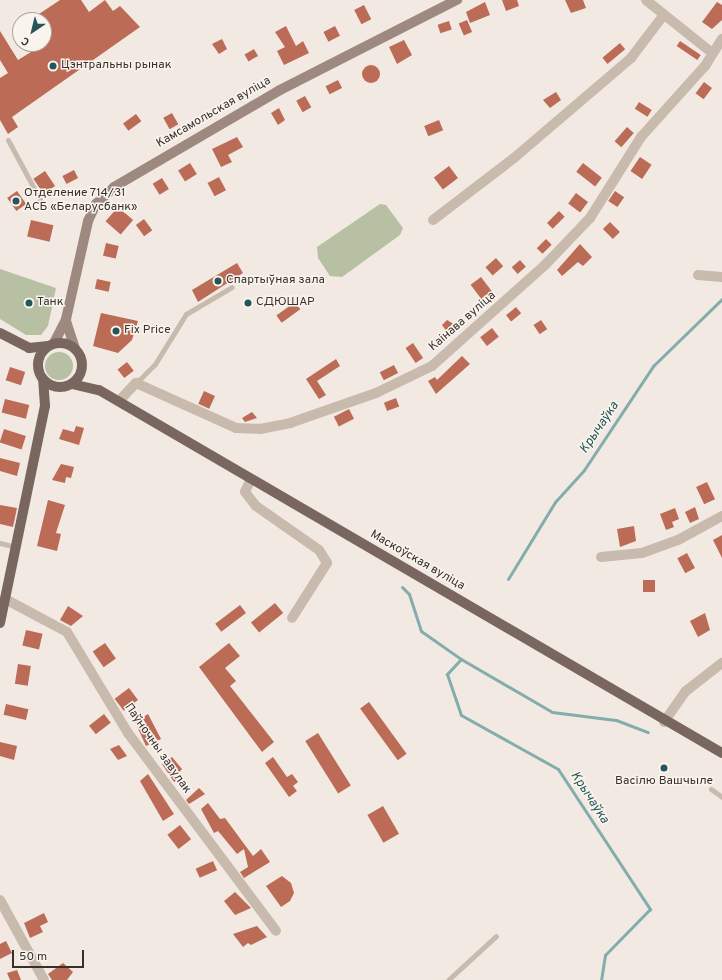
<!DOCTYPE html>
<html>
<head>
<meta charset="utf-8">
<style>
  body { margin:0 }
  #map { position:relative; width:722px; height:980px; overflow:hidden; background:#f2eae2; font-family:Overpass,sans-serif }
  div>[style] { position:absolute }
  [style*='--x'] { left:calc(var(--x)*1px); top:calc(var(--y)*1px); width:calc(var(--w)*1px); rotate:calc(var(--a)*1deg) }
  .green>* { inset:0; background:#b7c0a3 }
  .round { border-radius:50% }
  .stream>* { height:3px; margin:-1.5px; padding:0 1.5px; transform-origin:1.5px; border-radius:1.5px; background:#83acad }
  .building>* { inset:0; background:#bb6b56; transform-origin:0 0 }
  .service>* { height:5px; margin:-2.5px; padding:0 2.5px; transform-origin:2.5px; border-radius:2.5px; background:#c9baae }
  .minor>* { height:10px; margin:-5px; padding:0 5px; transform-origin:5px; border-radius:5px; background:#c9baae }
  .secondary>* { height:10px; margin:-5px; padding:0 5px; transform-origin:5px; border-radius:5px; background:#9d8980 }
  .primary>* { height:10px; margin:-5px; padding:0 5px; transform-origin:5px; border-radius:5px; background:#79675f }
  .primary>.ring { margin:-5px; padding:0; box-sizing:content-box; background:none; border:10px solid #79675f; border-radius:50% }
  .dots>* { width:11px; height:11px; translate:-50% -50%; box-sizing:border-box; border:2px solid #f9f4ee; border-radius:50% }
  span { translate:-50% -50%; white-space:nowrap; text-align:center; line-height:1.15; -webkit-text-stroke:3px #f9f4ee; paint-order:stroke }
  .poi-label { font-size:12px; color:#39302c }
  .left { translate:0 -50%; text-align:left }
  .street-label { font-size:12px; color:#39302c }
  .water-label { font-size:13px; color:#255657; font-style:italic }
  .north { position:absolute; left:12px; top:12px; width:40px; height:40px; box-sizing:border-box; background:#f9f4ee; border:1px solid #aca6a0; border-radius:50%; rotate:215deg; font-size:11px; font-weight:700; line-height:16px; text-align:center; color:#39302c }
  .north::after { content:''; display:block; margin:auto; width:14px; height:18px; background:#255657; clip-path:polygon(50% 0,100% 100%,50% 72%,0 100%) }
  .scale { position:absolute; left:12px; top:950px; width:72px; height:18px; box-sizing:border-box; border:2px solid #39302c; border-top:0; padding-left:5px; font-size:12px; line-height:14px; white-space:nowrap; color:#39302c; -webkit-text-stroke:3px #f9f4ee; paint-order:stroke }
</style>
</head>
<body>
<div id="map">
  <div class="green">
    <i style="clip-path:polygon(380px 204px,386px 205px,403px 228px,400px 235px,342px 277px,330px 276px,318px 258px,317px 247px)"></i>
    <i style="clip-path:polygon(0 269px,56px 288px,48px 326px,41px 335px,26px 335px,0 319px)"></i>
    <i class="round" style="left:45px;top:352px;width:28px;height:28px"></i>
  </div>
  <div class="stream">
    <i style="--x:508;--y:579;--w:90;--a:-58.6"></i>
    <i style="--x:555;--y:502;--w:43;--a:-47.8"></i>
    <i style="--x:584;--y:470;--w:125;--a:-56.4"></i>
    <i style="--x:653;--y:366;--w:96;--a:-44.2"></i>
    <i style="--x:402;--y:587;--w:10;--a:45"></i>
    <i style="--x:409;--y:594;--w:39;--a:72"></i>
    <i style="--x:421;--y:631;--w:49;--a:35"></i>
    <i style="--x:461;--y:659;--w:105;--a:30.2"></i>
    <i style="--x:552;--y:712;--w:64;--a:7.1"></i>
    <i style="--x:616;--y:720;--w:34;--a:21"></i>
    <i style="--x:461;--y:659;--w:21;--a:133"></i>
    <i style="--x:447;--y:674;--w:43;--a:71.1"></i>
    <i style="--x:461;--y:715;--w:111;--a:29.1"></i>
    <i style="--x:558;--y:769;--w:168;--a:56.7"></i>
    <i style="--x:650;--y:909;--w:64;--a:134.4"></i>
    <i style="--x:605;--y:955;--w:25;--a:99"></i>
  </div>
  <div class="building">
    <i style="clip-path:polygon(60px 0,81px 0,89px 12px,105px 0,113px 11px,120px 6px,140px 27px,12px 117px,18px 127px,8px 134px,0 120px,0 78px,8px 73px,0 60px,0 31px,18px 60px,44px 44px,44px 20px,30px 20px)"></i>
    <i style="clip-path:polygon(502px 0,517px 0,519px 6px,506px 11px)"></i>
    <i style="clip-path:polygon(565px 0,583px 0,586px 8px,571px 13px)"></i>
    <i style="clip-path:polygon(485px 2px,490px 15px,470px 23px,466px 12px)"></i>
    <i style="clip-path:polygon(717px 2px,722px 5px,722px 20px,712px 29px,702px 22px)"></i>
    <i style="left:364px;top:5px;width:16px;height:11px;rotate:63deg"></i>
    <i style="left:467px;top:20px;width:13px;height:9px;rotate:67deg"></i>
    <i style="left:449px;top:21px;width:9px;height:12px;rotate:72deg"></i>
    <i style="clip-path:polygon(286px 26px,296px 46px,303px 41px,309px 53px,284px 65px,277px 51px,285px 47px,275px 32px)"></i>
    <i style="left:335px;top:26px;width:11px;height:13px;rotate:63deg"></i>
    <i style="clip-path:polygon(222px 39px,227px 49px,219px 54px,212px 44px)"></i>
    <i style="clip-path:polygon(404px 40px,412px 55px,397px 64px,389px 47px)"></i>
    <i style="left:680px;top:41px;width:25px;height:6px;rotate:34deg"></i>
    <i style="left:620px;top:43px;width:8px;height:23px;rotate:50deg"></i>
    <i style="left:254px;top:49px;width:8px;height:11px;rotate:60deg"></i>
    <i class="round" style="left:362px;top:65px;width:18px;height:18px"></i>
    <i style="left:338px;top:80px;width:9px;height:14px;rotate:63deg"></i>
    <i style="left:704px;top:82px;width:10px;height:14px;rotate:37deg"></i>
    <i style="clip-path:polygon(556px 92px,561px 100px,550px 108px,543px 100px)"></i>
    <i style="left:305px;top:96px;width:13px;height:10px;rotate:61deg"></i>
    <i style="left:639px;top:102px;width:15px;height:8px;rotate:32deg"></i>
    <i style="clip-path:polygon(279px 108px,285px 120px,278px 125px,271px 113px)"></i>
    <i style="left:172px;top:113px;width:13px;height:10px;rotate:61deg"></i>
    <i style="left:136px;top:114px;width:9px;height:16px;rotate:54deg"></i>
    <i style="left:439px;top:120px;width:11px;height:16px;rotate:68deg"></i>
    <i style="left:627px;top:127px;width:9px;height:19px;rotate:41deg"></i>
    <i style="clip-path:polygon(237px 137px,243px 147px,228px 155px,232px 162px,221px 167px,212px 149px)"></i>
    <i style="left:640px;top:157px;width:14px;height:17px;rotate:34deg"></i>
    <i style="left:190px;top:163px;width:13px;height:14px;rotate:58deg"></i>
    <i style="left:583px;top:163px;width:24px;height:11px;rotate:38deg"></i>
    <i style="left:449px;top:166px;width:15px;height:19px;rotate:53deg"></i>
    <i style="left:74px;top:170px;width:9px;height:13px;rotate:63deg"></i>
    <i style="left:45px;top:171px;width:18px;height:14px;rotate:56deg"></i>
    <i style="left:219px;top:177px;width:15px;height:13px;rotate:62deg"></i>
    <i style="left:162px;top:178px;width:13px;height:11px;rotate:58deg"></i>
    <i style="left:17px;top:191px;width:16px;height:12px;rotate:55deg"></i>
    <i style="left:615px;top:191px;width:11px;height:12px;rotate:34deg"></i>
    <i style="left:576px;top:193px;width:15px;height:13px;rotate:37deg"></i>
    <i style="left:118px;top:207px;width:20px;height:19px;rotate:41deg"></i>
    <i style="left:559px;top:211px;width:8px;height:17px;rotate:45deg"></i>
    <i style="left:144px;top:219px;width:14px;height:10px;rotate:54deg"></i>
    <i style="left:31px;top:220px;width:23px;height:17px;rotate:13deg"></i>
    <i style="left:610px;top:222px;width:14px;height:10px;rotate:45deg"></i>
    <i style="left:546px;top:239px;width:8px;height:13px;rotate:45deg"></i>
    <i style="left:106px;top:243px;width:13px;height:13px;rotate:13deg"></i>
    <i style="clip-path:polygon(580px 244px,592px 257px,583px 266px,578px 262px,562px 276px,557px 270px)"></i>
    <i style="left:496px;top:258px;width:11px;height:14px;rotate:49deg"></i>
    <i style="left:520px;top:260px;width:9px;height:11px;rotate:49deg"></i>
    <i style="clip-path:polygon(237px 263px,243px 273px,198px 302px,192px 290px)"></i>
    <i style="left:481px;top:277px;width:21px;height:13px;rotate:53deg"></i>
    <i style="left:97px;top:279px;width:14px;height:10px;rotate:12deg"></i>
    <i style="left:295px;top:302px;width:9px;height:23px;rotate:54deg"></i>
    <i style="left:516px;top:307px;width:8px;height:13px;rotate:50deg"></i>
    <i style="clip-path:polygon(101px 313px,138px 321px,132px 340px,118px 353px,93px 346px)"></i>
    <i style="clip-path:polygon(447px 320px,457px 326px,448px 333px,442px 325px)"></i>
    <i style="left:541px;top:320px;width:11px;height:9px;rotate:56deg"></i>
    <i style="left:492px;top:328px;width:11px;height:15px;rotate:52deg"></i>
    <i style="left:413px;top:343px;width:18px;height:9px;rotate:56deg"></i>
    <i style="clip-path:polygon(462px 356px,470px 364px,436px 394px,428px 381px,435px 377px,437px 380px)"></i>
    <i style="clip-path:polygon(336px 359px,340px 366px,317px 381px,326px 395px,319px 399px,306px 379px)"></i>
    <i style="left:127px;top:362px;width:11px;height:12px;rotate:52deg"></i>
    <i style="left:394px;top:365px;width:9px;height:16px;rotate:63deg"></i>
    <i style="left:10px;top:367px;width:16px;height:14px;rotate:18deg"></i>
    <i style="left:204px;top:391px;width:12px;height:14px;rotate:24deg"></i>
    <i style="left:396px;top:398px;width:9px;height:13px;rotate:69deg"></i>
    <i style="left:5px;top:399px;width:25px;height:14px;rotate:14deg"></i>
    <i style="left:349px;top:409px;width:11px;height:17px;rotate:63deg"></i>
    <i style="clip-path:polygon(252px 412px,257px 418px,245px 422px,242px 418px)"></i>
    <i style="clip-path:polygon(76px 426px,84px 428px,79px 445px,59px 439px,63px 429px,74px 432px)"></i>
    <i style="left:4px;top:429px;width:23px;height:14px;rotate:18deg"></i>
    <i style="clip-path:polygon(0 458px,20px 463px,17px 476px,0 471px)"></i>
    <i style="clip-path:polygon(61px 464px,74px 467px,71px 478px,66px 477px,65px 483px,52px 480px)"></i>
    <i style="left:707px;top:482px;width:19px;height:12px;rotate:65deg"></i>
    <i style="clip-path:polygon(48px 500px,65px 505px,56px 533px,61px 534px,57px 551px,37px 546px)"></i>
    <i style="clip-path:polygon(0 505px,17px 508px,13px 527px,0 524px)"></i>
    <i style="clip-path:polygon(695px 507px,699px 519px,690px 523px,685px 512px)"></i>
    <i style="clip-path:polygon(675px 508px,679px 519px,672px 522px,674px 527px,666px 530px,660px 514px)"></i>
    <i style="clip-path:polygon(634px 526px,636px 541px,620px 547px,617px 529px)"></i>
    <i style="clip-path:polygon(722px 535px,722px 558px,713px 540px)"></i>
    <i style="left:687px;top:553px;width:17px;height:11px;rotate:62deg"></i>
    <i style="left:643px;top:580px;width:12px;height:12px"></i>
    <i style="left:275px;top:603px;width:13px;height:31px;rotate:51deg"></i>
    <i style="left:240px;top:605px;width:10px;height:31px;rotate:53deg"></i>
    <i style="clip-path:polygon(68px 606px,83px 616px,71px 626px,60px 620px)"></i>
    <i style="clip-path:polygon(705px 613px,710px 630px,698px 637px,690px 621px)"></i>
    <i style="left:26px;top:630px;width:17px;height:16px;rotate:13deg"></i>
    <i style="left:105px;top:643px;width:19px;height:15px;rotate:55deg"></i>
    <i style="clip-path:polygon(229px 643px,240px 656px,225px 668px,236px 681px,230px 686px,274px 742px,262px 752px,199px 667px)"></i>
    <i style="left:18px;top:664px;width:13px;height:20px;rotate:9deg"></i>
    <i style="left:129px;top:688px;width:15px;height:18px;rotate:53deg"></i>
    <i style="left:369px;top:702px;width:64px;height:11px;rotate:54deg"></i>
    <i style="left:6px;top:704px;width:23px;height:11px;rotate:13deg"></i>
    <i style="left:104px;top:714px;width:11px;height:19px;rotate:52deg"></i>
    <i style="clip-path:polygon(148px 714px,161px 739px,146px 746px,135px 722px)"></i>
    <i style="left:318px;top:733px;width:62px;height:15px;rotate:58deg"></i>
    <i style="clip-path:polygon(0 742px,17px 746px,14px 760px,0 756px)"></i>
    <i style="clip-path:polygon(119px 745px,127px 756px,118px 760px,110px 749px)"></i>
    <i style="clip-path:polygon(172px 757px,182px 769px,178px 774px,181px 779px,174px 782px,162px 764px)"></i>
    <i style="clip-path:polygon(273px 757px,287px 777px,292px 774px,298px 782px,293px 786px,297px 791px,289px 797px,265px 763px)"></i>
    <i style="clip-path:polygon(148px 774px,174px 814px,163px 821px,140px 781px)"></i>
    <i style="clip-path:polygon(199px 788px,205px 794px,189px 804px,186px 800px)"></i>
    <i style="clip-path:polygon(208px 803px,220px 819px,225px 818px,253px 856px,261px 849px,270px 862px,244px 878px,240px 872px,248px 867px,244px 849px,237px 854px,218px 831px,214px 833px,201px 809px)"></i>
    <i style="left:383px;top:806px;width:32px;height:18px;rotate:60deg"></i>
    <i style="left:180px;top:825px;width:18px;height:16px;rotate:52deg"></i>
    <i style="left:213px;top:861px;width:10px;height:19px;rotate:66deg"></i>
    <i style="clip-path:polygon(282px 876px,291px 883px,294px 893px,290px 901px,281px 907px,266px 886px)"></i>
    <i style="clip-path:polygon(235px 892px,251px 908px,235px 915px,224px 901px)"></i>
    <i style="clip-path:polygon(44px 913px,48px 922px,40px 926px,43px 932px,30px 938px,24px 923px)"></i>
    <i style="clip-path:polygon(257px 926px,267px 937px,251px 945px,248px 943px,243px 947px,233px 934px)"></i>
    <i style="clip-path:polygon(6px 941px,12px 953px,0 959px,0 944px)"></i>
    <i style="clip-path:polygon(63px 963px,73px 972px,67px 980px,52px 980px,48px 974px)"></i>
    <i style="clip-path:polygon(17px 970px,21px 980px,10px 980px,7px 973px)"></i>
  </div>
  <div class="service">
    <i style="--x:8;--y:140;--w:74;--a:61.7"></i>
    <i style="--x:136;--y:383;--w:27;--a:-45"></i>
    <i style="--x:155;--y:364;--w:59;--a:-58.2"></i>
    <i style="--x:186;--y:314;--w:53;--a:-30.4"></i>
    <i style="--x:0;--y:543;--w:16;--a:14"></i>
    <i style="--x:711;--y:789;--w:14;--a:36"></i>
    <i style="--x:448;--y:980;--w:65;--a:-42.5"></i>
  </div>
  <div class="minor">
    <i style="--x:646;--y:0;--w:83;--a:38.7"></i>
    <i style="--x:433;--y:220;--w:102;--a:-37.4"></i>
    <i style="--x:514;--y:158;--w:154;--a:-40.5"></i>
    <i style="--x:631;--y:58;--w:53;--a:-52.7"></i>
    <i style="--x:698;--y:275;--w:24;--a:5"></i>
    <i style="--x:119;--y:401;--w:25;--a:-47"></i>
    <i style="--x:136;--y:383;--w:110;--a:24.2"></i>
    <i style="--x:236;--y:428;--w:24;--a:2"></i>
    <i style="--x:260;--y:429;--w:31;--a:-11"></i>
    <i style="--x:290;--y:423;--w:91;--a:-19.2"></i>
    <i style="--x:376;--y:393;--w:62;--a:-25.7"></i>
    <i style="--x:432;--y:366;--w:152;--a:-41.8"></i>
    <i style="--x:545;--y:265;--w:65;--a:-46.2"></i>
    <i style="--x:590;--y:218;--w:96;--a:-57.8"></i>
    <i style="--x:641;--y:137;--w:96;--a:-48"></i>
    <i style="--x:705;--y:66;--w:32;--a:-58"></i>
    <i style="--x:251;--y:479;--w:14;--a:115"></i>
    <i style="--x:245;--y:492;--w:18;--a:52"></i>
    <i style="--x:256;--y:506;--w:77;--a:34.9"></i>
    <i style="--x:319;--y:550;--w:15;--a:58"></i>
    <i style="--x:327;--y:563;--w:65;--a:122.5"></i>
    <i style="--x:601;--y:557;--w:41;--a:-5.6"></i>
    <i style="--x:642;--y:553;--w:38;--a:-20"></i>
    <i style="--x:678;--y:540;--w:50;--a:-28.6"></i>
    <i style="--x:5;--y:599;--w:70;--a:28"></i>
    <i style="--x:67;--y:632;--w:118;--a:58.9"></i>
    <i style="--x:128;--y:733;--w:247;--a:53.2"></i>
    <i style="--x:664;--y:722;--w:38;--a:-55"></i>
    <i style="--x:686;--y:691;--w:46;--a:-37.9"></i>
    <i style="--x:0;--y:900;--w:91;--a:61.2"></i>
  </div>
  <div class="secondary">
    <i style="--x:66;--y:321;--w:29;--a:72"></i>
    <i style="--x:54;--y:343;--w:27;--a:-63"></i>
    <i style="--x:66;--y:319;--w:100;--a:-77.3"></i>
    <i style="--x:88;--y:221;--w:19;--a:-65"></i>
    <i style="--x:96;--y:204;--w:25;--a:-43"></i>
    <i style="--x:114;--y:187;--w:192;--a:-30.3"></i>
    <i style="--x:280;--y:90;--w:199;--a:-27"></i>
  </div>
  <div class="primary">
    <i style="--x:0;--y:333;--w:33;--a:27"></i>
    <i style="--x:29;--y:348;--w:19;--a:-6"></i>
    <i class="ring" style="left:38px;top:343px;width:34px;height:34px"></i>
    <i style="--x:72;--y:384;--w:28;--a:13"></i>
    <i style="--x:99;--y:390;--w:721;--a:30.23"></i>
    <i style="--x:0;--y:623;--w:222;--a:-78.3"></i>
    <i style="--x:45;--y:406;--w:26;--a:-94"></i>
  </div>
  <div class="dots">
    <i style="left:53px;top:66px;background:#255657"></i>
    <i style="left:16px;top:201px;background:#255657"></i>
    <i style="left:218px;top:281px;background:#255657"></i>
    <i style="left:29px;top:303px;background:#255657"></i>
    <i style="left:248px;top:303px;background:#255657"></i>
    <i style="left:116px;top:331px;background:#255657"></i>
    <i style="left:664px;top:768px;background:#255657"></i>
  </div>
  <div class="poi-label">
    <span class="left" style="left:61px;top:66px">Цэнтральны рынак</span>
    <span class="left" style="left:24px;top:201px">Отделение 714/31<br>АСБ «Беларусбанк»</span>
    <span class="left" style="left:226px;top:281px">Спартыўная зала</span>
    <span class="left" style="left:37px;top:303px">Танк</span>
    <span class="left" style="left:256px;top:303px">СДЮШАР</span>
    <span class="left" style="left:124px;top:331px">Fix Price</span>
    <span style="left:664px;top:782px">Васілю Вашчыле</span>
  </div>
  <div class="street-label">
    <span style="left:214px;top:113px;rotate:-30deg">Камсамольская вуліца</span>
    <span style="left:463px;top:322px;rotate:-41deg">Каінава вуліца</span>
    <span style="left:417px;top:561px;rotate:30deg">Маскоўская вуліца</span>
    <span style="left:157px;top:749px;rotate:55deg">Паўночны завулак</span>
  </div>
  <div class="water-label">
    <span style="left:600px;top:428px;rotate:-56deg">Крычаўка</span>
    <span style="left:589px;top:798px;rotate:57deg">Крычаўка</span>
  </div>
  <div class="north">С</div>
  <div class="scale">50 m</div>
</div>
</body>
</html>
